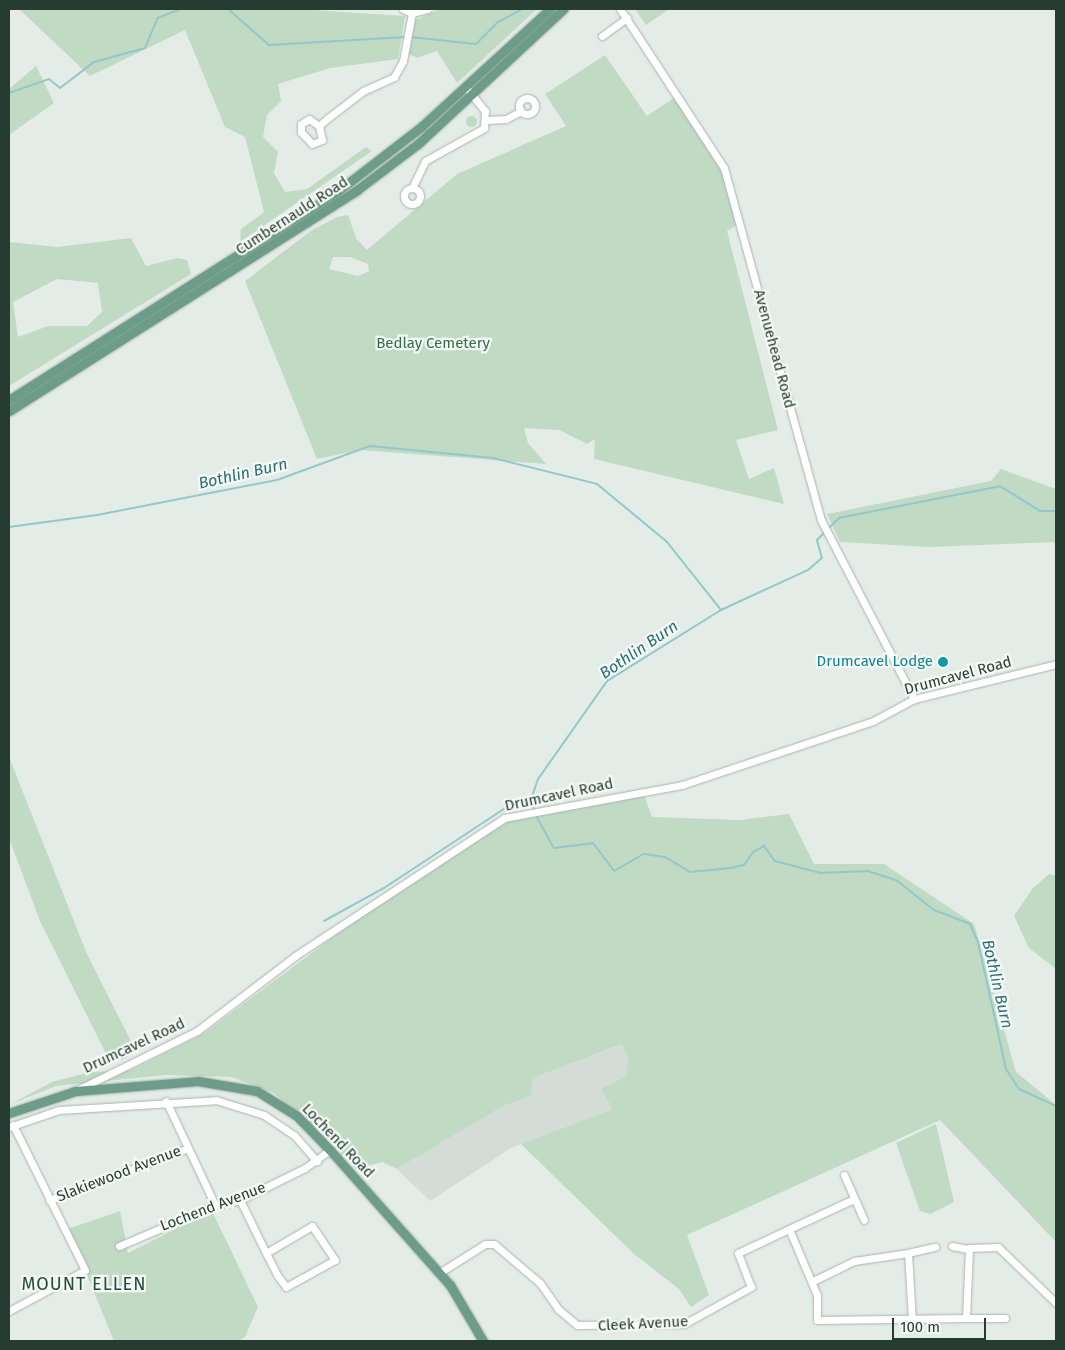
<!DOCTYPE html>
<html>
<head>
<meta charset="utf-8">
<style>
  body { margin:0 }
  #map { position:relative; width:1065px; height:1350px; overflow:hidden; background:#e4ece8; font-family:"Fira Sans",sans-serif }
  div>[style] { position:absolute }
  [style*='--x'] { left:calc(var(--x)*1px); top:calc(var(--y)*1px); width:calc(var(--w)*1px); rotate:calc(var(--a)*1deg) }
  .built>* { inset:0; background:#d3dcd6 }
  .green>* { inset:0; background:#c0dac4 }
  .round { border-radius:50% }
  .stream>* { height:2px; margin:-1px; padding:0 1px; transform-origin:1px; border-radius:1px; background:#93c8ca }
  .roads { filter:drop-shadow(0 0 1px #a7b4ae) drop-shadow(0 0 1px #a7b4ae) }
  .minor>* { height:7px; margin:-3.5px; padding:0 3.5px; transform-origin:3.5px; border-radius:3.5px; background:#fff }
  .minor>.ring { margin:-3.5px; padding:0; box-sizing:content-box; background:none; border:7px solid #fff; border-radius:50% }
  .major>* { height:9px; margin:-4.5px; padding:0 4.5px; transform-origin:4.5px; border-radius:4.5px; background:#6e9c8b }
  .dots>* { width:14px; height:14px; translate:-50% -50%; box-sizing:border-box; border:2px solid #f4f9f6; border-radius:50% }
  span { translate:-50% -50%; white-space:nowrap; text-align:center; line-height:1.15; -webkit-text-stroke:4.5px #f4f9f6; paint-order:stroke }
  .street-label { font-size:15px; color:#263c33 }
  .park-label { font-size:15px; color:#346e44 }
  .culture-label { font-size:15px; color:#0d838f }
  .right { translate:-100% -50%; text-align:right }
  .water-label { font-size:16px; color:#276d71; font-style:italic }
  .quarter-label { font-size:18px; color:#244b3d; letter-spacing:1px }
  .frame { position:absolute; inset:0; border:10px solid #263c33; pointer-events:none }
  .scale { position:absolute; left:892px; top:1318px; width:94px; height:22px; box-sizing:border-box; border:2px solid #263c33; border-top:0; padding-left:6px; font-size:15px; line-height:18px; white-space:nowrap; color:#263c33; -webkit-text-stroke:4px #f4f9f6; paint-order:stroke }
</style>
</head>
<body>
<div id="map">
  <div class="built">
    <i style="clip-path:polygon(623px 1044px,628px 1057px,626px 1077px,613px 1109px,511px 1148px,430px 1201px,397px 1169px,503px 1106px,531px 1096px,533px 1078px)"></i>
  </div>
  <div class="green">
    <i style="clip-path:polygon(19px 9px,298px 9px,405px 16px,398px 59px,330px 68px,278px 84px,281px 101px,267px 115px,263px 137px,278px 152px,274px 173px,285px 192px,307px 189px,366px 147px,372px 151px,240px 242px,241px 229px,264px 212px,245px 137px,225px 127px,185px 30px,90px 76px)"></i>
    <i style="clip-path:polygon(440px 9px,537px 9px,457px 83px,437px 51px,417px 58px,409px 54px,415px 20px)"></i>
    <i style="clip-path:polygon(635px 9px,669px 9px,646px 25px)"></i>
    <i style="clip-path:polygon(evenodd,605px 55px,647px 116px,675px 97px,721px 167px,737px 225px,727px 231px,778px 430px,736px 440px,749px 479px,774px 468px,784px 504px,594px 459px,595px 439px,587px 444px,559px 430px,524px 428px,528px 443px,546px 464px,360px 450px,317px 459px,245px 281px,312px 230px,337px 217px,348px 215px,356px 238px,367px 250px,457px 174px,566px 126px,545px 94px,605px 55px,333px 257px,350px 257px,368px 264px,369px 271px,358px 276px,329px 269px,333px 257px)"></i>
    <i style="clip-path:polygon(36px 66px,54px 103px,9px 135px,9px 89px)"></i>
    <i class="round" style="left:465.5px;top:115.5px;width:11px;height:11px"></i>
    <i style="clip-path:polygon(evenodd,131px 238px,146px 266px,178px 258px,187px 260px,191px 274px,9px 386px,9px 242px,57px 247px,131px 238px,57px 279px,98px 283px,102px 312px,87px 326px,48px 326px,18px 337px,13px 302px,57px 279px)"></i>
    <i style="clip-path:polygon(1001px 469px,1056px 489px,1056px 542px,929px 547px,840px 542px,827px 514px,991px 481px)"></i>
    <i style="clip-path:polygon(9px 757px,87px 954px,136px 1051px,124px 1059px,110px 1062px,40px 921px,9px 838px)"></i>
    <i style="clip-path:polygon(644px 795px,652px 817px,740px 820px,789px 814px,814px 864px,884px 864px,974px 924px,1016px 1072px,1056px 1105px,1056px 1242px,940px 1120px,687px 1235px,709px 1295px,691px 1307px,679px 1289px,634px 1254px,521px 1144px,613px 1109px,601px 1089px,626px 1077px,628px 1057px,622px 1044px,533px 1078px,531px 1096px,503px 1106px,397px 1169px,382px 1162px,356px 1169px,274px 1093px,231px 1077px,167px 1075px,56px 1086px,9px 1105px,52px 1082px,90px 1072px,131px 1070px,203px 1034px,398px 889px,507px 822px)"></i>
    <i style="clip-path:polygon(1049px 874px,1056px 876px,1056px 969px,1029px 948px,1014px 916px,1033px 888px)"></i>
    <i style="clip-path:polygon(936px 1124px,954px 1202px,930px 1214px,920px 1211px,896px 1143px)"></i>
    <i style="clip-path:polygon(120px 1211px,128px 1253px,212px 1211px,258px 1307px,245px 1337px,238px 1341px,114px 1341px,68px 1229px)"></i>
  </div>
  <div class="stream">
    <i style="--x:228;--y:9;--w:55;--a:41.3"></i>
    <i style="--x:269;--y:45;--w:137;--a:-3.3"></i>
    <i style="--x:410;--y:37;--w:66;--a:6.1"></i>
    <i style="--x:476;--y:44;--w:31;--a:-45"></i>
    <i style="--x:498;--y:22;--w:27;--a:-28"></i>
    <i style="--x:9;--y:93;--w:42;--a:-19.3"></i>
    <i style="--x:49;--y:79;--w:14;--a:39"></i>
    <i style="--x:60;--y:88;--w:43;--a:-37.4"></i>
    <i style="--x:94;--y:62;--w:53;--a:-15.4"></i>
    <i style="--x:145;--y:48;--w:33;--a:-67"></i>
    <i style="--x:158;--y:18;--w:24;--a:-22"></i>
    <i style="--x:9;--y:527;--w:89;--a:-7.8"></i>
    <i style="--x:97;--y:515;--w:183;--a:-11"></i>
    <i style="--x:277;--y:480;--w:99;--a:-20.1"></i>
    <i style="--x:370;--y:446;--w:124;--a:5.6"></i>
    <i style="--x:493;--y:458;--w:107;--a:14"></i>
    <i style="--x:597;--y:484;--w:91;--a:39.6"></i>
    <i style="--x:667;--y:542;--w:87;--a:51.5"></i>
    <i style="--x:721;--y:610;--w:134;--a:148.1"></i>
    <i style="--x:607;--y:681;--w:120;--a:125.1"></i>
    <i style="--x:538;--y:779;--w:18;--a:109"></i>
    <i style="--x:532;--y:796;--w:14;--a:82"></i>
    <i style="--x:828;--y:529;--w:16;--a:-45"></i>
    <i style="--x:839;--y:518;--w:164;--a:-11.2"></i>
    <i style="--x:1000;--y:486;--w:47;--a:32"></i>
    <i style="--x:1040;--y:511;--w:16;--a:0"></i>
    <i style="--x:721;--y:610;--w:96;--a:-24.7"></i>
    <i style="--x:808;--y:570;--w:18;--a:-41"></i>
    <i style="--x:822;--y:558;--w:19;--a:-106"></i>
    <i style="--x:817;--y:540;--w:11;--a:-45"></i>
    <i style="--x:535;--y:814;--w:39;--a:61"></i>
    <i style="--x:554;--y:848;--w:39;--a:-7"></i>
    <i style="--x:593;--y:843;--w:35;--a:53"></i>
    <i style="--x:614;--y:871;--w:34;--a:-30"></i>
    <i style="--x:644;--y:854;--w:21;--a:8"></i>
    <i style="--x:665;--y:857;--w:29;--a:31"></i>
    <i style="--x:690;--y:872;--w:41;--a:-5.6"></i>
    <i style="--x:731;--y:868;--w:13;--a:-13"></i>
    <i style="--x:744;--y:865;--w:16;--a:-55"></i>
    <i style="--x:753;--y:852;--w:13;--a:-29"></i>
    <i style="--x:764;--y:846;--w:19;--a:54"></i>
    <i style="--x:775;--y:861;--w:47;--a:14.9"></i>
    <i style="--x:820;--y:873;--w:48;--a:-2.4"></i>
    <i style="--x:868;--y:871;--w:29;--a:18"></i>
    <i style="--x:896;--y:880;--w:48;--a:38.3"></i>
    <i style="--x:934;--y:910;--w:39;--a:21"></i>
    <i style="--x:970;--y:924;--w:20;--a:66"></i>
    <i style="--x:978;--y:942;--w:130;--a:77.6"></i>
    <i style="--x:1006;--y:1069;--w:24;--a:57"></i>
    <i style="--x:1019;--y:1089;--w:41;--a:24.7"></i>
    <i style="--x:324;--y:921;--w:68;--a:-28.8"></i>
    <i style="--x:384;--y:888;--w:154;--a:-33.4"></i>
    <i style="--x:513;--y:803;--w:20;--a:-20"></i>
  </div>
  <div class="roads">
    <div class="minor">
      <i style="--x:403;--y:9;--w:10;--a:24"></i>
      <i style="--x:412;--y:13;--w:16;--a:-15"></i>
      <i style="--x:620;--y:9;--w:190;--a:56.8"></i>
      <i style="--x:724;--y:168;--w:365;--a:74.6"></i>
      <i style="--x:821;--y:520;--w:202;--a:62.5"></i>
      <i style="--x:602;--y:36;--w:31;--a:-36"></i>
      <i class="ring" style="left:519px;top:98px;width:9px;height:9px"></i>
      <i style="--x:487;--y:120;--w:19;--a:-3"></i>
      <i style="--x:506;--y:119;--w:17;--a:-28"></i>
      <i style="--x:319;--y:126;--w:12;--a:-145"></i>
      <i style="--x:309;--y:119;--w:9;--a:148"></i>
      <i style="--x:301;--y:124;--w:8;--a:90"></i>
      <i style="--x:301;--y:132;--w:16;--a:47"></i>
      <i style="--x:312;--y:144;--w:11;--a:-22"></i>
      <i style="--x:322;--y:140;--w:14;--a:-102"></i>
      <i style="--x:319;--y:126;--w:12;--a:-42"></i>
      <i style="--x:328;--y:118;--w:44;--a:-37.6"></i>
      <i style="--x:363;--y:91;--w:34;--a:-24"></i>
      <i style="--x:394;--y:77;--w:18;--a:-61"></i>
      <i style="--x:403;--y:61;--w:49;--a:-79.4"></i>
      <i style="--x:412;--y:188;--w:30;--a:-64"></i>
      <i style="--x:425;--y:161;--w:68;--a:-29.2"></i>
      <i style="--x:484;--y:128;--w:17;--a:-87"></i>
      <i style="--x:485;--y:111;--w:27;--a:-129"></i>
      <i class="ring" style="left:404px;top:188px;width:9px;height:9px"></i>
      <i style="--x:75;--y:1091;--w:136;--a:-26.2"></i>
      <i style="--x:197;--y:1031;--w:123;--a:-37.4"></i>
      <i style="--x:295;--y:956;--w:250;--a:-33.4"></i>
      <i style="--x:504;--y:818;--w:181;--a:-10.5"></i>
      <i style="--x:682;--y:785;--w:201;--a:-18.5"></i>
      <i style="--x:873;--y:721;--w:47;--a:-28.2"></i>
      <i style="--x:914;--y:699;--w:146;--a:-13.8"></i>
      <i style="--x:166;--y:1101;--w:115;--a:64.8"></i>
      <i style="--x:9;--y:1127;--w:53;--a:-18.8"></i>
      <i style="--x:59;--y:1110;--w:157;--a:-3.6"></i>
      <i style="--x:216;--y:1100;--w:50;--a:17.4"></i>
      <i style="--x:264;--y:1115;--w:36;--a:34"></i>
      <i style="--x:294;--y:1135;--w:35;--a:49"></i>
      <i style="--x:844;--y:1175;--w:49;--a:66"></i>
      <i style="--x:49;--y:1200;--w:148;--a:-20.5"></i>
      <i style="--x:240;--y:1200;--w:59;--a:63.9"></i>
      <i style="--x:266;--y:1253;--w:25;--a:63"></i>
      <i style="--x:277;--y:1275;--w:15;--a:53"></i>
      <i style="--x:286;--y:1287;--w:56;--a:-28.9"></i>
      <i style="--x:335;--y:1260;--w:41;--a:-124.1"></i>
      <i style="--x:312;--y:1226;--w:53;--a:149.6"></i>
      <i style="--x:789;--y:1229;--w:72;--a:-24.8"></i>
      <i style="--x:119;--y:1246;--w:104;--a:-23.1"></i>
      <i style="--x:215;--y:1205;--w:25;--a:-11"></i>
      <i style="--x:240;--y:1200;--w:72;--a:-26.2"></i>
      <i style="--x:305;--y:1168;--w:31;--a:-36"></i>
      <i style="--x:952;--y:1246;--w:16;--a:11"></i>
      <i style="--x:908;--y:1253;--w:28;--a:-13"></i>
      <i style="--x:439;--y:1273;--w:54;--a:-32.2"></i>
      <i style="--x:485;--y:1244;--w:9;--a:0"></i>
      <i style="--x:494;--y:1244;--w:60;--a:40.3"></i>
      <i style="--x:540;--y:1283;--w:32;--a:55"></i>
      <i style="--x:558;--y:1309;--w:25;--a:40"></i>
      <i style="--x:577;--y:1325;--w:107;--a:-0.5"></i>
      <i style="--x:684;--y:1324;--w:77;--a:-28.9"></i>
      <i style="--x:751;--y:1287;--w:36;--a:-111"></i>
      <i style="--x:738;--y:1253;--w:56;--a:-25.2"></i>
      <i style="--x:789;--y:1229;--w:72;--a:67"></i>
      <i style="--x:817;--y:1295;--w:25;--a:90"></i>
      <i style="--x:817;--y:1320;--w:149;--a:-0.8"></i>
      <i style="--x:966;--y:1318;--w:70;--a:-87.5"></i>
      <i style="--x:969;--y:1248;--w:29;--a:-2"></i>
      <i style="--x:998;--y:1247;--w:81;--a:44"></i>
      <i style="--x:813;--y:1281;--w:46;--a:-26"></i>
      <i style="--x:854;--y:1261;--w:55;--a:-8.4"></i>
      <i style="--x:908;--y:1253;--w:67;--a:86.6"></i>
      <i style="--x:9;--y:1311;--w:86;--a:-28.3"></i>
      <i style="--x:85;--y:1270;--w:162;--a:-116.4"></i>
      <i style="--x:966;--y:1318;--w:39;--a:0"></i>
    </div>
    <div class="major">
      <i style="--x:9;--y:400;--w:385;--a:-32.4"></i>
      <i style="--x:334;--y:194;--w:110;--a:-37.6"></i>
      <i style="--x:421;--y:127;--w:175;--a:-42.5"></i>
      <i style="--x:9;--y:411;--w:412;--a:-32.4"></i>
      <i style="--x:357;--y:190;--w:78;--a:-37.2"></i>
      <i style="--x:419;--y:143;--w:197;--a:-42.9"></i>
      <i style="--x:9;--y:1113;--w:70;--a:-18.4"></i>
      <i style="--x:75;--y:1091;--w:123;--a:-4.6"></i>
      <i style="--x:198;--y:1081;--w:60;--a:9.6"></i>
      <i style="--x:257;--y:1091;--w:47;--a:32"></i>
      <i style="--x:297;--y:1116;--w:47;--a:45.9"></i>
      <i style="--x:330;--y:1150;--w:181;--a:48.4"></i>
      <i style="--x:450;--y:1285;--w:65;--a:59.5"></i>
    </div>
  </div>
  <div class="dots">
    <i style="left:943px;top:662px;background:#0f9aa8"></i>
  </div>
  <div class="street-label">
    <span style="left:292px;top:216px;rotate:-33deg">Cumbernauld Road</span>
    <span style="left:774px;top:349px;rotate:75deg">Avenuehead Road</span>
    <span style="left:958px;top:676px;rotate:-15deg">Drumcavel Road</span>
    <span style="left:559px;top:795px;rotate:-12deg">Drumcavel Road</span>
    <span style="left:134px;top:1046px;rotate:-25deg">Drumcavel Road</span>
    <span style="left:338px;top:1141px;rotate:46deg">Lochend Road</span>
    <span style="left:119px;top:1174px;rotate:-21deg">Slakiewood Avenue</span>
    <span style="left:213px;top:1207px;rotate:-21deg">Lochend Avenue</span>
    <span style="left:643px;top:1324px;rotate:-3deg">Cleek Avenue</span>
  </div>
  <div class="park-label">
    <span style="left:433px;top:344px">Bedlay Cemetery</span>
  </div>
  <div class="culture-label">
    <span class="right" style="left:933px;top:662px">Drumcavel Lodge</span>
  </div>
  <div class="water-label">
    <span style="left:243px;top:474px;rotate:-13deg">Bothlin Burn</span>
    <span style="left:639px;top:650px;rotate:-34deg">Bothlin Burn</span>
    <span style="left:997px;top:984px;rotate:77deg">Bothlin Burn</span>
  </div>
  <div class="quarter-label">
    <span style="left:84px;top:1284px">MOUNT ELLEN</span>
  </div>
  <div class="frame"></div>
  <div class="scale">100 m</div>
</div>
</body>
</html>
